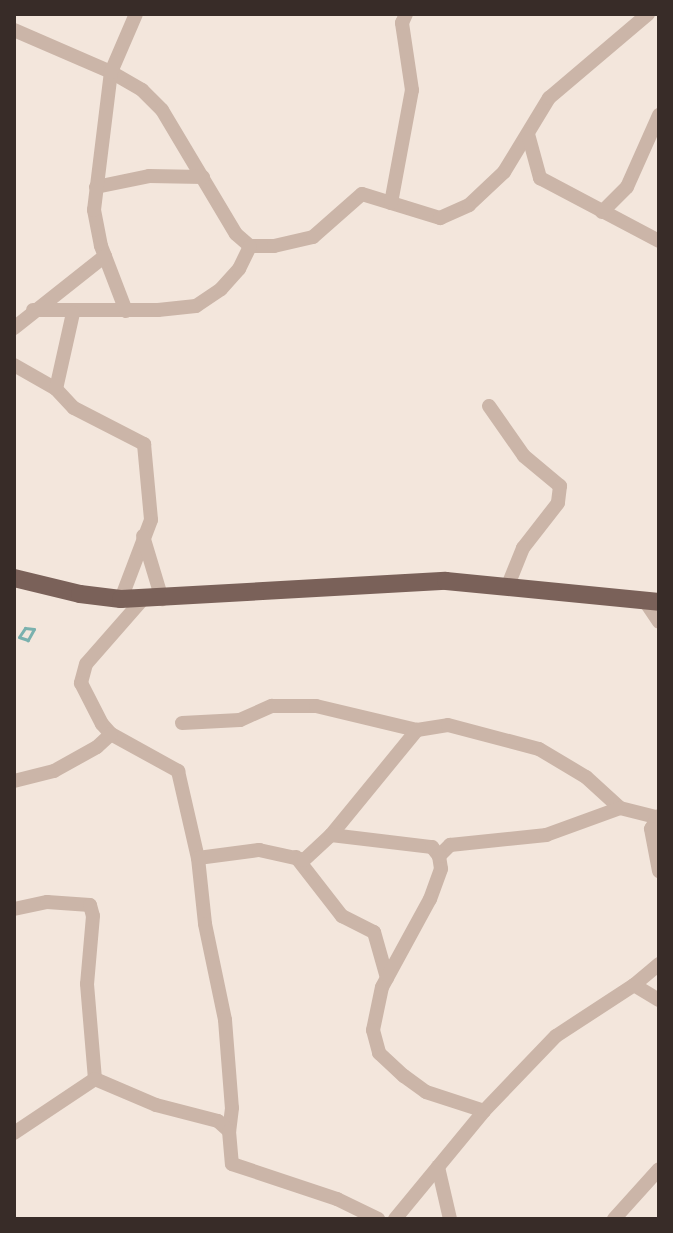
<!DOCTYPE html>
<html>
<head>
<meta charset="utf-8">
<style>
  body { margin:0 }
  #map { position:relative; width:673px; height:1233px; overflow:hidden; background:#f3e6dc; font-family:"Asap Condensed",sans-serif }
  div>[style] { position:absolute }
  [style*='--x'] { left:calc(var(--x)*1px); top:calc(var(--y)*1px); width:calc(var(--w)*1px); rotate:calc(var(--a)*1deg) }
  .stream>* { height:3px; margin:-1.5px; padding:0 1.5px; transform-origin:1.5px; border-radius:1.5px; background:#7ab1ae }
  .minor>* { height:14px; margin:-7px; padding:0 7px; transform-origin:7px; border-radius:7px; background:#cbb5a8 }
  .major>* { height:18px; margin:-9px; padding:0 9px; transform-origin:9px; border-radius:9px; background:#7a6159 }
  span { translate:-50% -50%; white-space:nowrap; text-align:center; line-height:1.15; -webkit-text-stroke:6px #faf1e9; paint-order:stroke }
  .frame { position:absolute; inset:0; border:16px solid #382c28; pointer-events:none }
</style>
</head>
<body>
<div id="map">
  <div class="stream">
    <i style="--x:25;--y:628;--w:9;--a:6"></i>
    <i style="--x:34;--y:629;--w:13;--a:119"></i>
    <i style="--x:28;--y:640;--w:9;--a:-162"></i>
    <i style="--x:19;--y:637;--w:11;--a:-56"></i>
  </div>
  <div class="minor">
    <i style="--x:14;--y:30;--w:106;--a:23.4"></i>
    <i style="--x:111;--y:72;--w:36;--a:30"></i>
    <i style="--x:142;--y:90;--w:28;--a:45"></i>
    <i style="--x:162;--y:110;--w:144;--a:59.2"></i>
    <i style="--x:236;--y:234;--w:18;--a:41"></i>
    <i style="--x:250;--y:246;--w:24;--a:0"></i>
    <i style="--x:274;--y:246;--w:40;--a:-13"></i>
    <i style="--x:313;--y:237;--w:65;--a:-41.3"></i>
    <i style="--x:362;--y:194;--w:82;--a:17.1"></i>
    <i style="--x:440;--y:218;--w:32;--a:-24"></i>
    <i style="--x:469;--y:205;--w:48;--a:-43.3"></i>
    <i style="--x:504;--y:172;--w:87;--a:-58.7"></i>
    <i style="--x:549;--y:98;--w:130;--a:-40.3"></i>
    <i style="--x:528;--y:134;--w:46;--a:74.7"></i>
    <i style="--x:540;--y:178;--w:135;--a:27.9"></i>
    <i style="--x:96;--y:187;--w:54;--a:-11.7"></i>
    <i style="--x:149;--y:176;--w:54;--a:1.1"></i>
    <i style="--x:391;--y:203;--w:115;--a:-79.5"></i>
    <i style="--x:412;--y:90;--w:68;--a:-98.5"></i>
    <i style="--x:402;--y:23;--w:10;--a:-66"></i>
    <i style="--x:602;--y:212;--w:35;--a:-45"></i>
    <i style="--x:627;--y:187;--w:79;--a:-66"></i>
    <i style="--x:33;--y:310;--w:125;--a:0"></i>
    <i style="--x:158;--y:310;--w:38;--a:-6"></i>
    <i style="--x:196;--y:306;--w:30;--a:-34"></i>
    <i style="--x:221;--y:289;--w:27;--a:-48"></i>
    <i style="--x:239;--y:269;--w:25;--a:-64"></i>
    <i style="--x:126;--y:311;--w:70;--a:-111"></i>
    <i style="--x:101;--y:246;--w:37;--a:-101"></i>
    <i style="--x:94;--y:210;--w:139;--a:-83"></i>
    <i style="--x:111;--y:72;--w:63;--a:-66.7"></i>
    <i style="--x:14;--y:328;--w:116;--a:-38.4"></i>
    <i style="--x:14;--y:365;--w:48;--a:29.7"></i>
    <i style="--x:56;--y:389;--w:26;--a:47"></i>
    <i style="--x:74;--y:408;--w:79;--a:27.2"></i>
    <i style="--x:144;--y:444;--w:76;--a:84.7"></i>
    <i style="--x:151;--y:520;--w:85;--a:110.8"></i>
    <i style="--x:56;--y:389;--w:78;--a:-77.4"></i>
    <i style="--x:489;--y:406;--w:61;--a:55"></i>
    <i style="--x:524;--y:456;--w:47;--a:39.8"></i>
    <i style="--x:560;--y:486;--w:17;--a:97"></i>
    <i style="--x:558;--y:503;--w:57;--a:127.9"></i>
    <i style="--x:523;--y:548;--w:40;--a:112"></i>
    <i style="--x:143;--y:536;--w:66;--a:73.2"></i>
    <i style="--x:143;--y:599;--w:86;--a:131.2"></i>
    <i style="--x:86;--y:664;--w:20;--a:105"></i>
    <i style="--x:81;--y:683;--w:46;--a:62.9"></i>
    <i style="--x:102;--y:724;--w:13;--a:48"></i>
    <i style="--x:111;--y:734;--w:77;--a:28.9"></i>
    <i style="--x:178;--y:771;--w:89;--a:77.1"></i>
    <i style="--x:198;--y:858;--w:66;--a:83.9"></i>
    <i style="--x:205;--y:924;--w:98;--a:78.2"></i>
    <i style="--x:225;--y:1020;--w:88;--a:85.5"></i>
    <i style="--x:232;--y:1108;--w:23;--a:97"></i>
    <i style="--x:645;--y:601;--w:25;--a:56"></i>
    <i style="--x:182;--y:723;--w:58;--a:-3"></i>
    <i style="--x:240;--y:720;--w:35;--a:-24"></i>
    <i style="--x:272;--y:706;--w:44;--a:0"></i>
    <i style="--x:316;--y:706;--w:104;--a:13.4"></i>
    <i style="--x:417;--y:730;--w:31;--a:-9"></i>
    <i style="--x:448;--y:725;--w:94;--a:14.8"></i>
    <i style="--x:539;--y:749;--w:55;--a:30.8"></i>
    <i style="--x:586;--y:777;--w:46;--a:42.4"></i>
    <i style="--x:620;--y:808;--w:37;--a:14"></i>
    <i style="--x:14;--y:781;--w:41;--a:-14"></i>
    <i style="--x:54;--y:771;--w:49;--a:-29.2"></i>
    <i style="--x:97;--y:747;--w:19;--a:-43"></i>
    <i style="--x:659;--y:816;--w:15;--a:122"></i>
    <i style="--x:651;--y:829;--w:43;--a:79.2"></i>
    <i style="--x:331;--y:835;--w:136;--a:-50.7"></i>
    <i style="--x:439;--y:856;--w:16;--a:-45"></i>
    <i style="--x:450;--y:845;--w:97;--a:-5.9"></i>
    <i style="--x:546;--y:835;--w:79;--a:-20"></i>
    <i style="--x:296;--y:857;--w:75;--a:52.1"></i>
    <i style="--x:342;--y:916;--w:36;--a:27"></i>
    <i style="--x:374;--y:932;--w:48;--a:74.2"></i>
    <i style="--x:198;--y:858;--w:62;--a:-7.5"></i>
    <i style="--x:259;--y:850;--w:46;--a:12.5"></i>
    <i style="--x:304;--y:860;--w:37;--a:-43"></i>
    <i style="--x:331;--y:835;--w:102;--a:6.8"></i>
    <i style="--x:432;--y:847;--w:11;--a:52"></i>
    <i style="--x:439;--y:856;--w:13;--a:81"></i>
    <i style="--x:441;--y:869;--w:32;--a:110"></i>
    <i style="--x:430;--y:899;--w:100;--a:118.6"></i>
    <i style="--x:382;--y:987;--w:44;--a:101.8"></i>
    <i style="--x:373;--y:1030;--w:24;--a:75"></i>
    <i style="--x:379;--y:1053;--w:34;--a:43"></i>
    <i style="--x:404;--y:1076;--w:27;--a:36"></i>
    <i style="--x:426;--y:1092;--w:61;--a:18.1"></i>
    <i style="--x:14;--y:909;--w:34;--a:-12"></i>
    <i style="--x:47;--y:902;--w:43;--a:4"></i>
    <i style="--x:90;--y:905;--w:11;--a:75"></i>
    <i style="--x:93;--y:916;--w:68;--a:95"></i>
    <i style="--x:87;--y:984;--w:95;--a:85.2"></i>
    <i style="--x:95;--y:1079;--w:66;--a:23.1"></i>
    <i style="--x:156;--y:1105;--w:64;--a:14.5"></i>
    <i style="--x:218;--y:1121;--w:15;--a:42"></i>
    <i style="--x:229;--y:1131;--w:33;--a:85"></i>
    <i style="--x:232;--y:1164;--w:111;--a:18.4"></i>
    <i style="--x:337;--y:1199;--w:46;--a:26"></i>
    <i style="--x:634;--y:985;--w:29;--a:31"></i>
    <i style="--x:14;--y:1133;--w:97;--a:-33.7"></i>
    <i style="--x:438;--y:1167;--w:53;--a:77"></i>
    <i style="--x:395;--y:1219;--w:140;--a:-50.5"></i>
    <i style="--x:484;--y:1111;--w:104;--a:-46.2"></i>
    <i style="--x:556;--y:1036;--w:93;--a:-33.2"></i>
    <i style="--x:634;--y:985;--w:33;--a:-40"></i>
    <i style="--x:614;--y:1219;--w:67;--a:-48"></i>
  </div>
  <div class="major">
    <i style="--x:14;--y:578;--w:68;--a:13.6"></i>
    <i style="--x:80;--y:594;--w:41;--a:7"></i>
    <i style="--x:121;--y:599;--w:325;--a:-3.2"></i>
    <i style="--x:446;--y:581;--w:214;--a:5.6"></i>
  </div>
  <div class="frame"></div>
</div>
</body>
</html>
